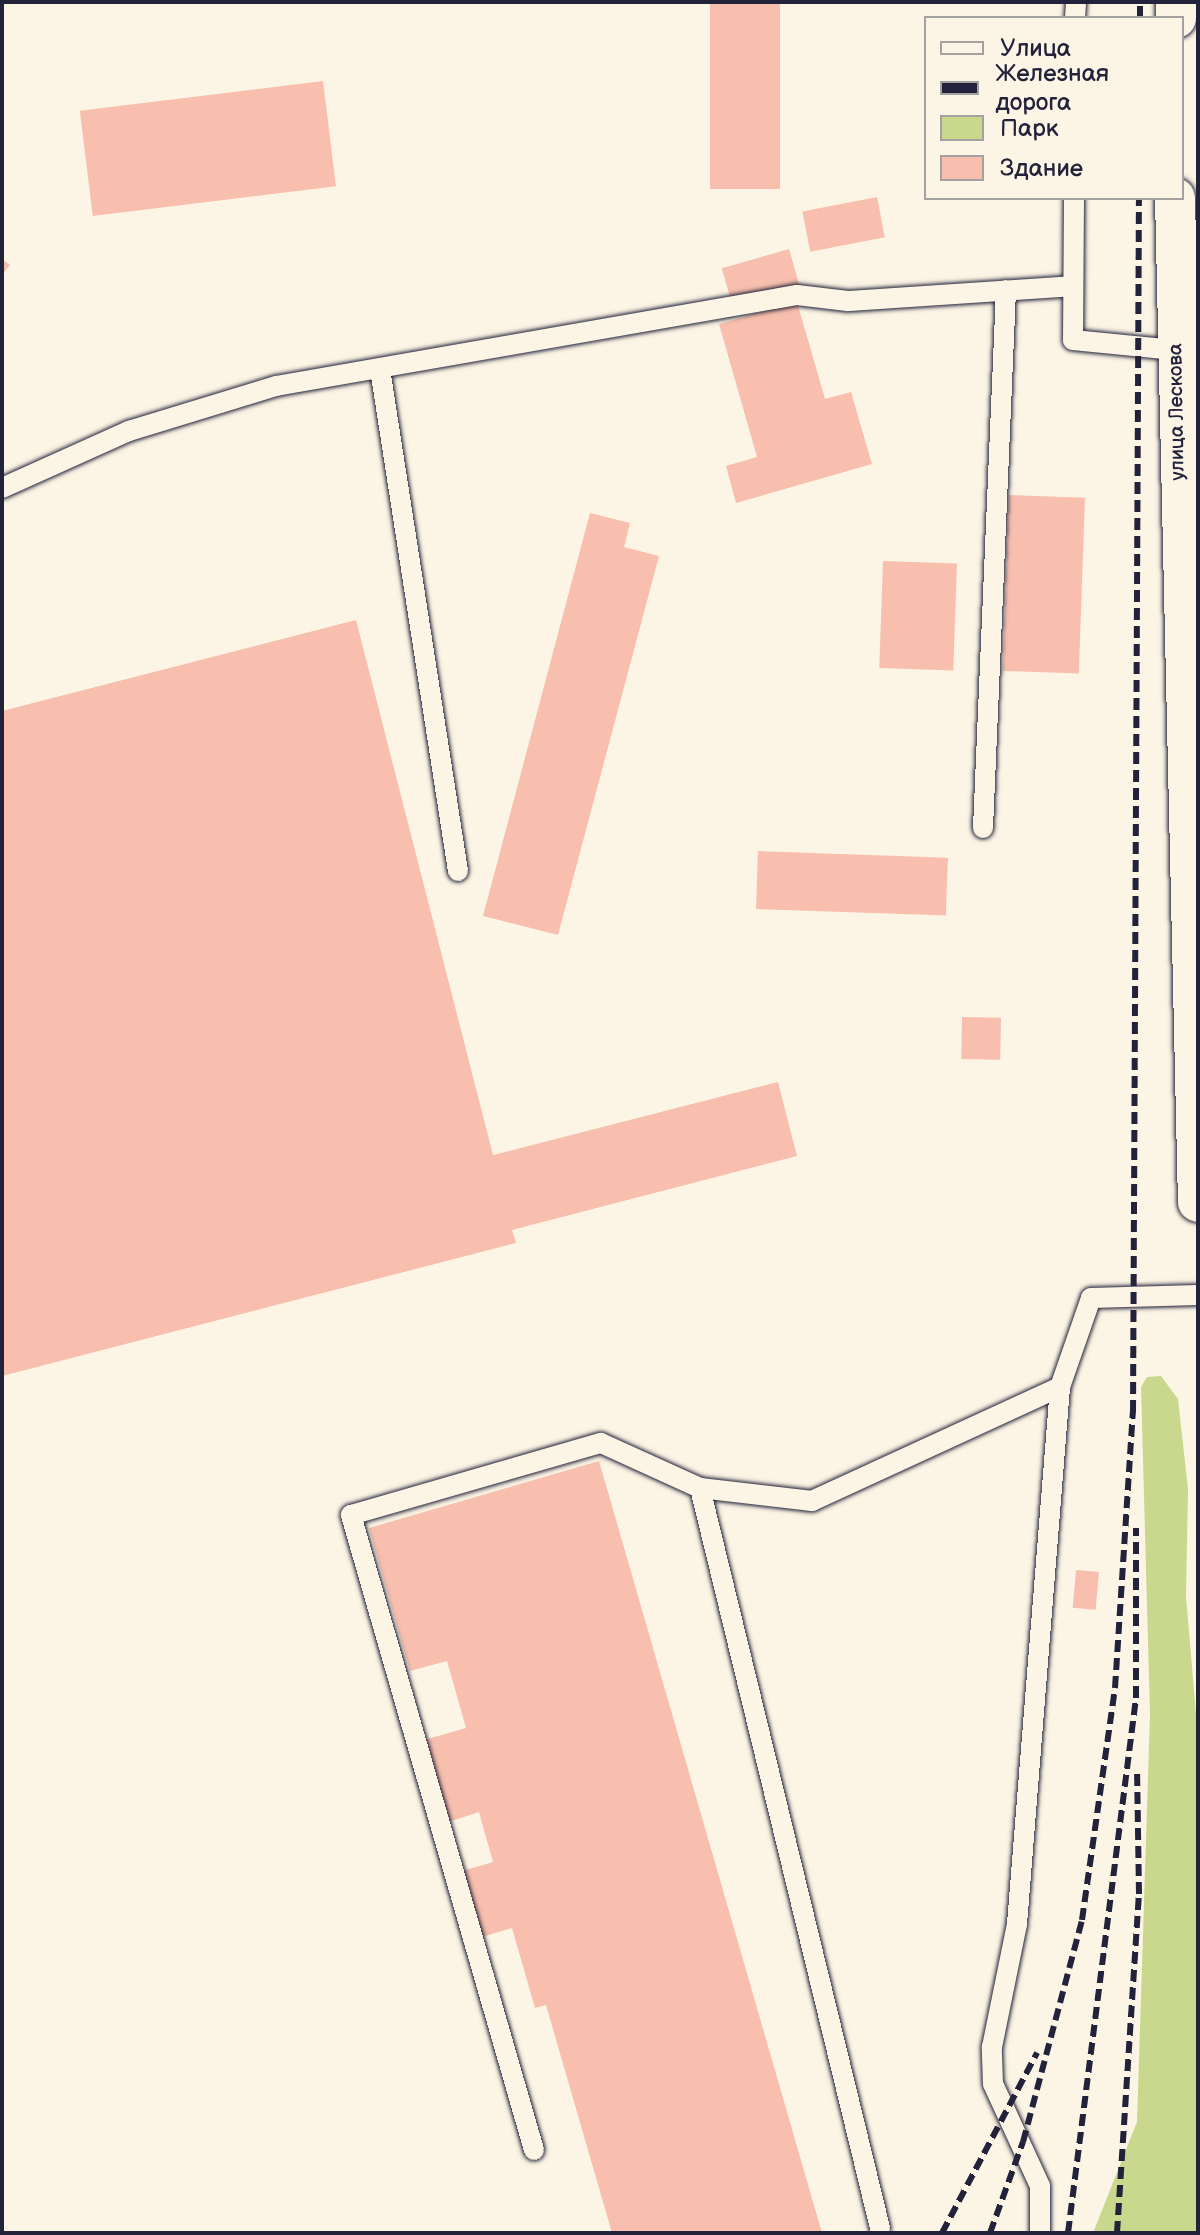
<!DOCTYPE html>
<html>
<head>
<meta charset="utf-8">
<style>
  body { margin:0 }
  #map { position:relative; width:1200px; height:2235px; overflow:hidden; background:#fcf5e5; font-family:"Balsamiq Sans",sans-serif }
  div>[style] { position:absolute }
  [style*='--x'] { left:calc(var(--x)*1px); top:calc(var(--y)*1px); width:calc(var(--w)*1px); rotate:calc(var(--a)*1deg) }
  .green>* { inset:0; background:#c9d88c }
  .building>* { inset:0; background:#f8bfae; transform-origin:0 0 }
  .roads { filter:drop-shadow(0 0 2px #22223b) drop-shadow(0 0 2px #22223b) }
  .lane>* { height:20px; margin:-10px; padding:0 10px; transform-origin:10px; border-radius:10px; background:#fcf5e5 }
  .street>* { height:40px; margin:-20px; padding:0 20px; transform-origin:20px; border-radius:20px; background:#fcf5e5 }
  .rail>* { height:6px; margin-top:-3px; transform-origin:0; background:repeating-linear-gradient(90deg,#22223b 0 12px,transparent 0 18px) }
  span { translate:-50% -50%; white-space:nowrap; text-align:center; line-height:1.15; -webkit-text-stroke:6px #fcf5e5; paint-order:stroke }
  .street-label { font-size:20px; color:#22223b }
  .frame { position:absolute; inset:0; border:4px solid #22223b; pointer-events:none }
  .legend { position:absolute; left:924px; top:16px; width:260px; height:184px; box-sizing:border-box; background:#fcf5e5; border:2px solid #a5a1a1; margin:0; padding:10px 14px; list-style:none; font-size:24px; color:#22223b }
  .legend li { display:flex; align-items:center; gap:16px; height:40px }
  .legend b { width:40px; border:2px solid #a5a1a1 }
</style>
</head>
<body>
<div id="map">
  <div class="green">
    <i style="clip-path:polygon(1161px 1376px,1178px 1399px,1188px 1489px,1186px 1596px,1198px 1738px,1198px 2233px,1093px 2233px,1137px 2122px,1150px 1714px,1141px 1387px,1147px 1377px)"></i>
  </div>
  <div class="building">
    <i style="left:710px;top:2px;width:70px;height:187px"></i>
    <i style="left:323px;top:81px;width:106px;height:245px;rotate:83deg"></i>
    <i style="left:877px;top:197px;width:41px;height:76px;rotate:79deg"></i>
    <i style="left:789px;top:249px;width:40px;height:70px;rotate:74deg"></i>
    <i style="clip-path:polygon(2px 259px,10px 265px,2px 275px)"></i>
    <i style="clip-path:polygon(797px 302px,825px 399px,851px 392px,872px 464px,736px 503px,726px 466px,757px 457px,719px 324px)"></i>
    <i style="left:1009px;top:495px;width:76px;height:176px;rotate:2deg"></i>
    <i style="clip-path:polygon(590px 513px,630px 523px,624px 547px,659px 556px,558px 935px,483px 916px)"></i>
    <i style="left:883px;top:561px;width:74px;height:107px;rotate:2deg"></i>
    <i style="clip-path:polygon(356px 620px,493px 1155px,778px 1082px,797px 1156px,512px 1230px,516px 1243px,2px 1376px,2px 711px)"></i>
    <i style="left:758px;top:851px;width:190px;height:58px;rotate:2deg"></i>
    <i style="left:962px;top:1017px;width:39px;height:42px;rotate:1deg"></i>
    <i style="clip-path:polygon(599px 1461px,822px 2233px,612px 2233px,546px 2005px,535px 2008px,512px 1928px,482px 1937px,462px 1871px,493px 1862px,479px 1812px,448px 1822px,424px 1740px,466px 1728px,447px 1661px,410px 1671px,369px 1528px)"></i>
    <i style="left:1076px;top:1570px;width:23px;height:38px;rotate:5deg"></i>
  </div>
  <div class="roads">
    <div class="lane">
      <i style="--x:1075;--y:18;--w:14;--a:-86"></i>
      <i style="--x:1074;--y:198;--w:142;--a:90.4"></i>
      <i style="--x:1073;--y:340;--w:102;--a:5.6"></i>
      <i style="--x:380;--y:369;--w:508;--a:81.17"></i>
      <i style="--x:2;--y:488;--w:139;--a:-24.2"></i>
      <i style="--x:129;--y:431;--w:154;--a:-17"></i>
      <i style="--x:276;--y:386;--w:529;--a:-9.91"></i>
      <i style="--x:797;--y:295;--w:51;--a:6.7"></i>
      <i style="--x:848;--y:301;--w:225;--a:-3.8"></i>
      <i style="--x:983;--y:828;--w:538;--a:-87.55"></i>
      <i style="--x:700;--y:1488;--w:762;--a:76.33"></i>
      <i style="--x:534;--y:2150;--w:661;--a:-106.08"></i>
      <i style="--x:351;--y:1515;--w:260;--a:-16.1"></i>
      <i style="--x:601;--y:1443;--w:109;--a:24.4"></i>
      <i style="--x:700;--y:1488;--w:113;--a:6.6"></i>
      <i style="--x:812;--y:1501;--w:273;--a:-24.7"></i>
      <i style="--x:1040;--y:2233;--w:47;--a:-90"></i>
      <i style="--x:1040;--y:2186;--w:112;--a:-114.7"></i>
      <i style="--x:993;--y:2084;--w:37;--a:-92"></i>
      <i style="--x:992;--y:2047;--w:126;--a:-78.5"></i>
      <i style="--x:1017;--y:1924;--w:539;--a:-85.42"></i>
      <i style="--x:1060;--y:1387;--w:94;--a:-70.8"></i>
      <i style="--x:1091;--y:1298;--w:107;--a:-1.6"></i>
    </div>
    <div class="street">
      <i style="--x:1176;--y:18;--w:16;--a:-90"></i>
      <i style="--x:1175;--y:198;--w:1004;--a:88.69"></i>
    </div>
  </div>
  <div class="rail">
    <i style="--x:1140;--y:18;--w:16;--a:-90"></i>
    <i style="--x:942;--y:2233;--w:204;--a:-62.2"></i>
    <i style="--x:990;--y:2233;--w:97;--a:-70.1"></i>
    <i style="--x:1023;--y:2142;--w:230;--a:-75.1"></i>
    <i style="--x:1082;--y:1920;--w:234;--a:-81.9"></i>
    <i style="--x:1115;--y:1688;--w:277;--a:-86.3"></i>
    <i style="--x:1133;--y:1412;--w:1214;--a:-89.72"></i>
    <i style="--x:1068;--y:2233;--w:539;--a:-82.76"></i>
    <i style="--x:1136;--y:1698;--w:170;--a:-90"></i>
    <i style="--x:1117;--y:2233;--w:340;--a:-86.3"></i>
    <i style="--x:1139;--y:1894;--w:124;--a:-90.9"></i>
  </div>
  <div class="street-label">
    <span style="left:1177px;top:412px;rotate:-91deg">улица Лескова</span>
  </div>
  <div class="frame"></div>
  <ul class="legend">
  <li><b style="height:10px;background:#fcf5e5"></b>Улица</li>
  <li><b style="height:10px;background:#22223b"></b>Железная дорога</li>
  <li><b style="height:22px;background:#c9d88c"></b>Парк</li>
  <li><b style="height:22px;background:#f8bfae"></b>Здание</li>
  </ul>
</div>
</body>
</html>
